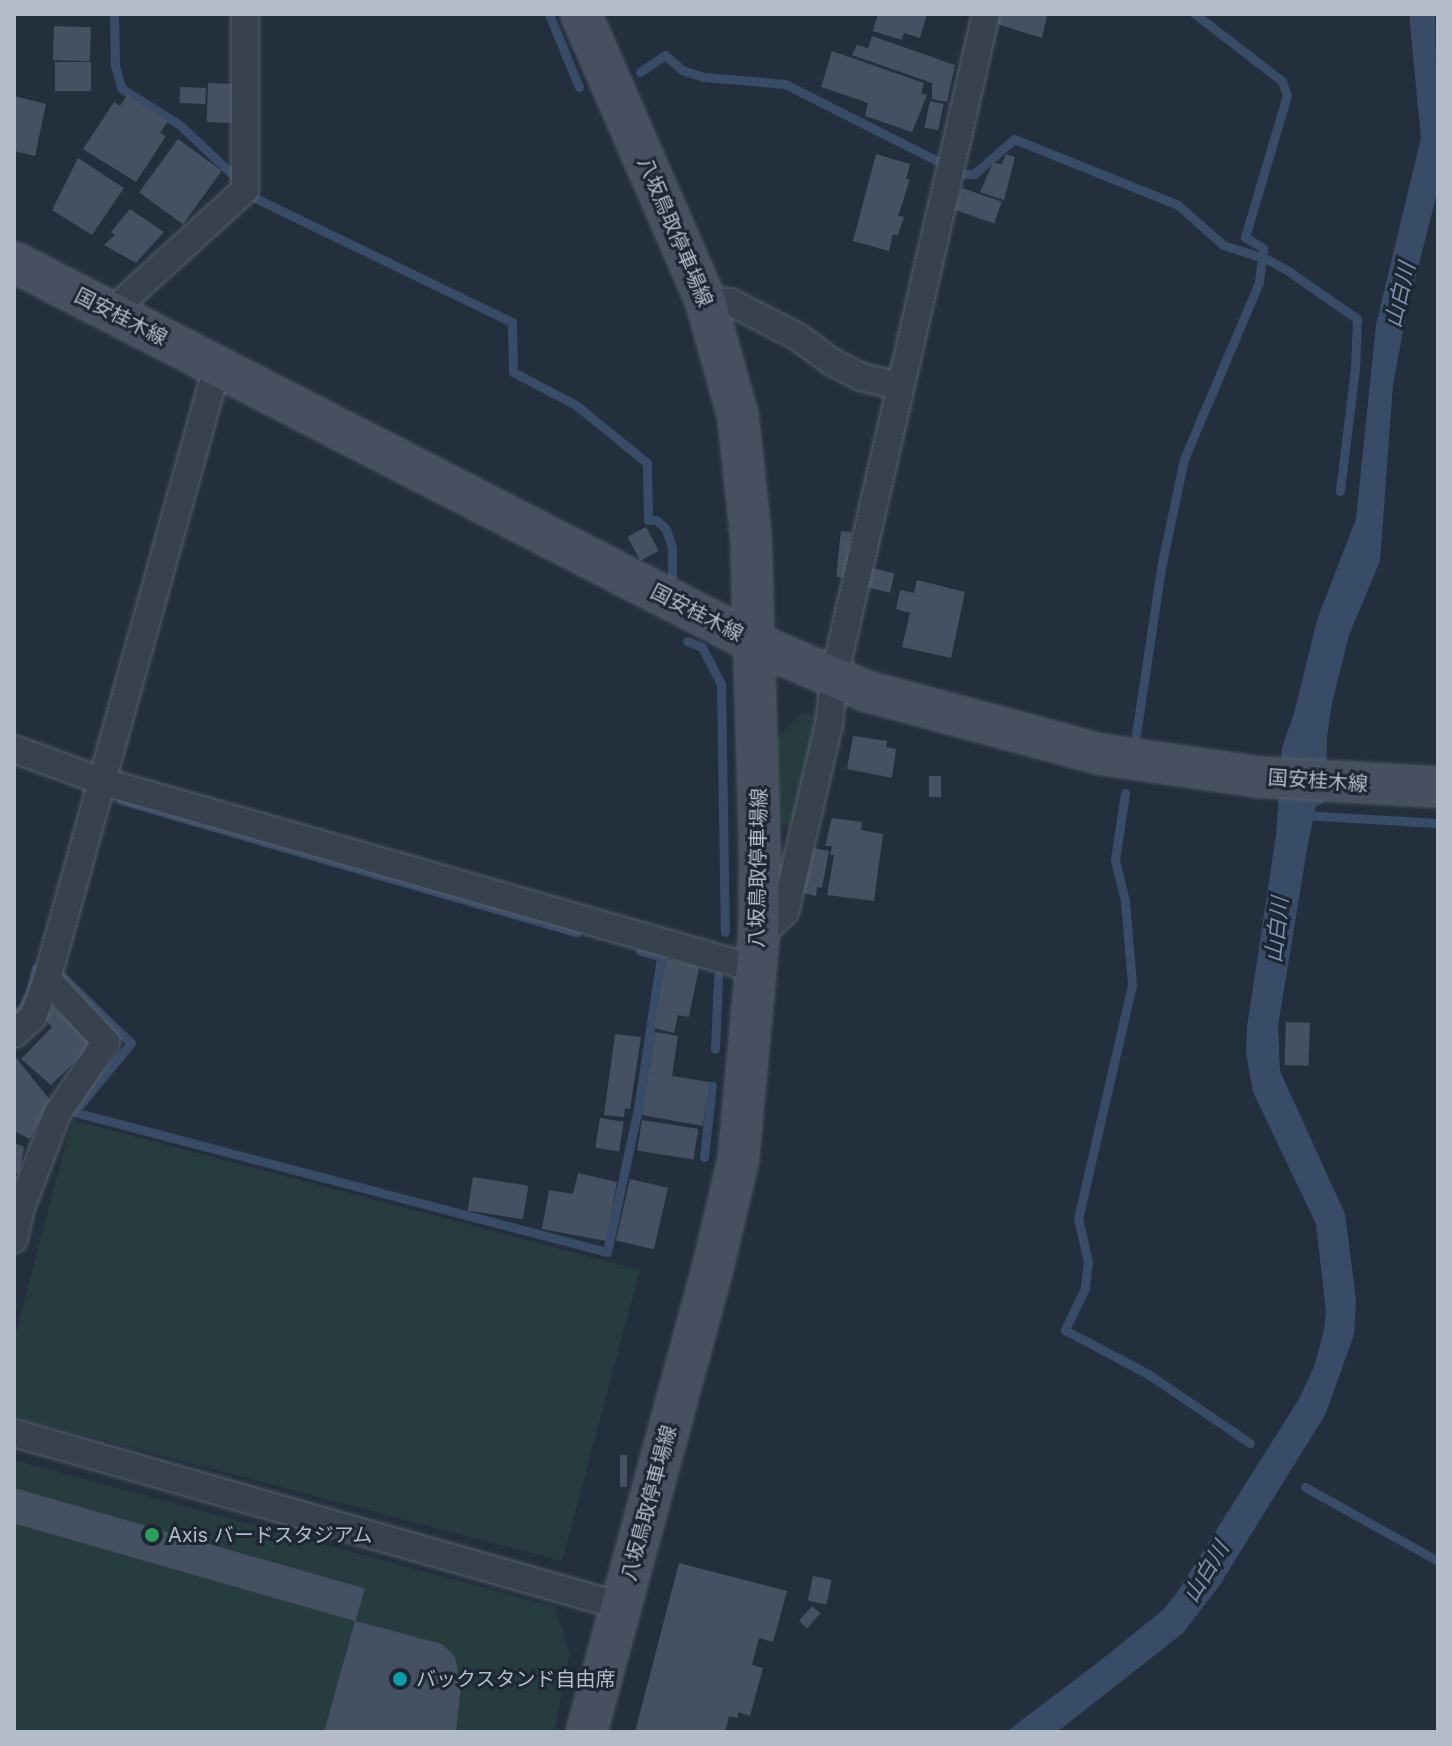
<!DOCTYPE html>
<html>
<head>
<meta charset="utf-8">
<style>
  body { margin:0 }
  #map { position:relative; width:1452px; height:1746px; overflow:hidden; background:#242f3e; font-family:Inter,"Noto Sans JP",sans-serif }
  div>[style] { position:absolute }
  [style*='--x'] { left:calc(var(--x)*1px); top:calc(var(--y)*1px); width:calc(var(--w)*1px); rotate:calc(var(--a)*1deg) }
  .green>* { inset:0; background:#263c3f }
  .water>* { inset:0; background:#394c67 }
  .stream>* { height:9px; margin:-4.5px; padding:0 4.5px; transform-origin:4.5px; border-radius:4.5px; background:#394c67 }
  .building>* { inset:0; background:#455162; transform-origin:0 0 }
  .roads { filter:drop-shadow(0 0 2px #565f6c) drop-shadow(0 0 2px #565f6c) }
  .street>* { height:26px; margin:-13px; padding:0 13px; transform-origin:13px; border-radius:13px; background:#38414e }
  .secondary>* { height:38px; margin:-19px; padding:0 19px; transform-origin:19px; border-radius:19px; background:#465061 }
  .dots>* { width:22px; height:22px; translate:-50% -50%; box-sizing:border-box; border:4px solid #1d2633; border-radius:50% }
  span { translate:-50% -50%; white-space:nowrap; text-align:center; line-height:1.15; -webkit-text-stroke:6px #1d2633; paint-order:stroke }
  .street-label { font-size:20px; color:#b4bcc9 }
  .poi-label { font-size:20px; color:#b4bcc9 }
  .left { translate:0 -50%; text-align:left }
  .water-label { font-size:22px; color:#7c92b1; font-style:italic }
  .frame { position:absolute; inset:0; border:16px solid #b4bcc9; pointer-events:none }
</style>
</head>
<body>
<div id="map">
  <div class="green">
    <i style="clip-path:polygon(811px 713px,820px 715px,798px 825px,778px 826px,777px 738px,801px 714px)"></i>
    <i style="clip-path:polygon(72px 1120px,640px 1270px,562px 1561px,14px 1417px,14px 1340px)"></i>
    <i style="clip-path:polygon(14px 1460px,555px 1607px,570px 1653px,554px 1732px,14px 1732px)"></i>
  </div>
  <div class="water">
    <i style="clip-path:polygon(1409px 14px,1435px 14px,1438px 189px,1406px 315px,1393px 385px,1380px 561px,1349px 635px,1332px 703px,1327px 737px,1326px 789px,1323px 803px,1316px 806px,1307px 849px,1278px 1026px,1280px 1071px,1345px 1214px,1356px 1300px,1354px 1335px,1325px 1415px,1219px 1586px,1183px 1633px,1057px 1732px,1006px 1732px,1101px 1660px,1164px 1609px,1178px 1591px,1299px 1399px,1314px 1367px,1324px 1330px,1326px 1312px,1316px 1224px,1253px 1092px,1246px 1053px,1247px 1027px,1276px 835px,1282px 748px,1295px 710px,1317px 620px,1356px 519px,1376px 325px,1421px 138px)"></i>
  </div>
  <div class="stream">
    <i style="--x:114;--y:14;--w:51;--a:88.9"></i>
    <i style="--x:115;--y:65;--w:24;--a:75"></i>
    <i style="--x:121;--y:88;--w:70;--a:32.1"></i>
    <i style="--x:180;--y:125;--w:77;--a:43.4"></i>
    <i style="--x:549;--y:14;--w:79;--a:67.7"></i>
    <i style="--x:640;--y:72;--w:30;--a:-34"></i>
    <i style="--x:665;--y:55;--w:23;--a:41"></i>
    <i style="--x:682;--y:70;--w:23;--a:18"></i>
    <i style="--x:704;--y:77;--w:81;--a:4.9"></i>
    <i style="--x:785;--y:84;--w:199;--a:26.8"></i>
    <i style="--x:963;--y:174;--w:11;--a:0"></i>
    <i style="--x:974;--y:174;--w:53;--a:-41.2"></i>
    <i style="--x:1014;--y:139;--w:177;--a:21.9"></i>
    <i style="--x:1178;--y:205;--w:60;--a:41.6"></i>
    <i style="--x:1223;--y:245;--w:46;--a:17.7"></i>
    <i style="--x:1267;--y:259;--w:26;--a:29"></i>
    <i style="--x:1290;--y:272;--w:82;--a:35"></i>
    <i style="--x:1357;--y:319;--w:49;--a:92.3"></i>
    <i style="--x:1355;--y:368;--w:124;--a:97"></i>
    <i style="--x:251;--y:196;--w:290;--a:25.8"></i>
    <i style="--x:512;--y:322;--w:50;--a:88.9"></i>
    <i style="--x:513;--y:372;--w:71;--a:27.6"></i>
    <i style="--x:576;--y:405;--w:92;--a:39.2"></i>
    <i style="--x:647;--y:463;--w:57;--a:89"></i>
    <i style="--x:648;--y:520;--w:8;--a:0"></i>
    <i style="--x:656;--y:520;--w:13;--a:42"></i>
    <i style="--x:666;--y:529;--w:19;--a:72"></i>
    <i style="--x:672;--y:547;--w:29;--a:90"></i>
    <i style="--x:687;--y:641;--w:16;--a:22"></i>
    <i style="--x:702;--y:647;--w:42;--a:62.8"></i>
    <i style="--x:721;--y:684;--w:248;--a:89.1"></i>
    <i style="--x:1136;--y:734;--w:168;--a:-81.4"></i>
    <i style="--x:1161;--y:568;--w:111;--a:-78.1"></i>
    <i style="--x:1184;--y:459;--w:192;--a:-67"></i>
    <i style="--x:1259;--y:282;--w:34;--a:-83"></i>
    <i style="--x:1263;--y:248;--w:21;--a:-149"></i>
    <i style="--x:1245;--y:237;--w:148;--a:-73.5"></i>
    <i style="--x:1287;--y:95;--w:15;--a:-110"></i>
    <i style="--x:1282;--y:81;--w:110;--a:-142.4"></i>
    <i style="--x:1125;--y:793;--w:68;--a:98.5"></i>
    <i style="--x:1115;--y:860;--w:42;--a:76.3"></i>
    <i style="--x:1125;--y:901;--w:84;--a:85.2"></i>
    <i style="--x:1132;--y:985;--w:239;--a:103"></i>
    <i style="--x:1078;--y:1218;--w:45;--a:77.2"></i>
    <i style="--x:1088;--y:1262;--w:26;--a:97"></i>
    <i style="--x:1085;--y:1288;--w:47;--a:115.5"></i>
    <i style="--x:1065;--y:1330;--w:94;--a:27.9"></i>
    <i style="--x:1148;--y:1374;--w:123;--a:34.1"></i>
    <i style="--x:121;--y:800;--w:474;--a:16.2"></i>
    <i style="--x:1302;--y:815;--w:136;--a:3.4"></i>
    <i style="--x:640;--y:951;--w:20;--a:15"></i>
    <i style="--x:62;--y:976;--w:96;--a:44.2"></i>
    <i style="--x:131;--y:1043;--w:89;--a:129.6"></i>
    <i style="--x:74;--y:1112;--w:551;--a:14.72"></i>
    <i style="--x:607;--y:1252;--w:146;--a:-77.8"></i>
    <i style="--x:638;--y:1109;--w:154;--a:-81.4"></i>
    <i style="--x:14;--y:1014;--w:10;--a:-37"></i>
    <i style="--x:22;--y:1008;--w:17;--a:-62"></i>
    <i style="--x:30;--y:993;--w:26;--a:-77"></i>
    <i style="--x:715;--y:1049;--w:73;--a:-87.6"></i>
    <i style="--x:704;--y:1157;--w:72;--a:-83.7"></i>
    <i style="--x:1305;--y:1487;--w:152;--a:29.1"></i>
  </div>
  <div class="building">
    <i style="clip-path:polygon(878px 14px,927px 14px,920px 38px,904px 33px,902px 40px,873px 31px)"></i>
    <i style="clip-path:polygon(1000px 14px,1047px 16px,1042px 38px,997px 24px)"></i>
    <i style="left:54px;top:26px;width:37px;height:34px;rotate:2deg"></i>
    <i style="clip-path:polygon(872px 36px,955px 65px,947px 102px,932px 99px,932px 83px,852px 55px,857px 45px,868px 48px)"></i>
    <i style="clip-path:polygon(832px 51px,924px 83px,921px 93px,927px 95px,912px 132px,865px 116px,868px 103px,821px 87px)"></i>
    <i style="left:55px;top:62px;width:36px;height:29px"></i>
    <i style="left:208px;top:83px;width:27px;height:39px;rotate:2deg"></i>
    <i style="left:180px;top:87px;width:26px;height:16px;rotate:2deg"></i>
    <i style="clip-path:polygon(127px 95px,168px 121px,160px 133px,166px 136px,136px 182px,83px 149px,114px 102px,120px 106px)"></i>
    <i style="clip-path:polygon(14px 96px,46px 104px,35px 156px,14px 151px)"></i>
    <i style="left:930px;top:101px;width:14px;height:27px;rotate:12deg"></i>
    <i style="left:178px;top:139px;width:54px;height:66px;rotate:36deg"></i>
    <i style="clip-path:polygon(876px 154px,910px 164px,906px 179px,910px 179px,898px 216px,904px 217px,898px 235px,893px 234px,889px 251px,853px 241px)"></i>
    <i style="clip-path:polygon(1006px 154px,1015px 157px,1004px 200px,980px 192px,993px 163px,1002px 164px)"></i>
    <i style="clip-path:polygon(78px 158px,124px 188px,92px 235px,52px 210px)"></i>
    <i style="left:962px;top:188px;width:42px;height:23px;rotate:19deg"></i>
    <i style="clip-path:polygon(130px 209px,164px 232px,136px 263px,104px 245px,115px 235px,111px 232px)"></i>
    <i style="left:646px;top:527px;width:27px;height:21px;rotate:62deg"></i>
    <i style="left:841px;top:531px;width:10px;height:46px;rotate:6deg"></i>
    <i style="left:872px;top:568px;width:23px;height:20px;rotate:13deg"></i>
    <i style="clip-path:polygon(917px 580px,965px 592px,951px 658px,902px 647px,910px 613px,896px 609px,900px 590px,914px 593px)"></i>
    <i style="clip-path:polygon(853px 736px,887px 741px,886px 747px,896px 749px,892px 778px,847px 769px)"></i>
    <i style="left:929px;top:776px;width:12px;height:21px"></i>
    <i style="clip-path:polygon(832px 818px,862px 822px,861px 830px,883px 834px,874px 901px,827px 895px,834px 855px,830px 855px,832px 846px,825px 846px)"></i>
    <i style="clip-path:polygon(808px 847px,829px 851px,822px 888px,817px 887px,816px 896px,799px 892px)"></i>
    <i style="clip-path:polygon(666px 959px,699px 967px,689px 1017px,678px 1015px,674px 1033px,654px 1028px)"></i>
    <i style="clip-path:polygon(53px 1007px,93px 1044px,51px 1085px,21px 1059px,52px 1027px,43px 1018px)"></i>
    <i style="left:1286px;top:1022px;width:24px;height:43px;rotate:2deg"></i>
    <i style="clip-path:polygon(655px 1032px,678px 1036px,672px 1076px,709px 1082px,703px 1126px,642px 1115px)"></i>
    <i style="clip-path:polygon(615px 1034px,641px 1037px,630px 1109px,625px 1108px,624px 1117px,604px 1115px)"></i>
    <i style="clip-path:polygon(14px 1055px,50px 1100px,30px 1139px,14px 1131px)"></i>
    <i style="left:600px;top:1118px;width:24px;height:30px;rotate:9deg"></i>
    <i style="left:642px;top:1120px;width:57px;height:31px;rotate:9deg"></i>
    <i style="clip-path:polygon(14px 1143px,24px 1147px,19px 1174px,14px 1172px)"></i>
    <i style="clip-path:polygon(578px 1173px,617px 1182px,606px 1241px,542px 1229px,549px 1190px,573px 1194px)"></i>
    <i style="left:473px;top:1177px;width:56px;height:34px;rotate:9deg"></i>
    <i style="left:630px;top:1179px;width:39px;height:63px;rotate:13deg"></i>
    <i style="left:620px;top:1455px;width:7px;height:32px"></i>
    <i style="left:14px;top:1488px;width:365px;height:34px;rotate:16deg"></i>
    <i style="clip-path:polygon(679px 1563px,787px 1591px,773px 1642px,759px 1638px,752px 1665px,763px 1668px,750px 1716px,738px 1712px,738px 1718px,729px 1716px,725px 1732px,635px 1732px)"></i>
    <i style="left:813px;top:1576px;width:19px;height:25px;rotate:12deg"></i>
    <i style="left:812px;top:1606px;width:11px;height:20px;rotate:41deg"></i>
    <i style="clip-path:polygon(355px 1621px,442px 1644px,455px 1657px,461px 1686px,456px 1732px,324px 1732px)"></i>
  </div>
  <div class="roads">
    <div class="street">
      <i style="--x:706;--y:302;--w:24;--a:0"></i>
      <i style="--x:730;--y:302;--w:76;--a:27.2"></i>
      <i style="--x:798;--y:337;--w:42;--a:36.3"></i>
      <i style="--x:832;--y:362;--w:33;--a:27"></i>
      <i style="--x:861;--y:377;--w:39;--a:13"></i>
      <i style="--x:111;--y:312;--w:181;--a:-42.3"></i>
      <i style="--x:245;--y:190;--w:176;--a:-90"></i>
      <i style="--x:14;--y:749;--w:93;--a:20.2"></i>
      <i style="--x:101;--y:781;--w:681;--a:16.01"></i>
      <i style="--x:759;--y:936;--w:35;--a:-43"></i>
      <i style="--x:785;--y:912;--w:192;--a:-76.8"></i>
      <i style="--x:829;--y:725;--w:47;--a:-83.9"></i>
      <i style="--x:834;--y:678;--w:681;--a:-77.11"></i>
      <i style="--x:14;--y:1034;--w:25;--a:-42"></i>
      <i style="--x:33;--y:1017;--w:40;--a:-69.8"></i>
      <i style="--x:14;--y:1239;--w:30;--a:-78"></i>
      <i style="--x:20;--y:1210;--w:103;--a:-68.9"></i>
      <i style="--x:57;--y:1114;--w:87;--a:-55.8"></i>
      <i style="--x:106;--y:1042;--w:86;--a:-133.1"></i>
      <i style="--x:47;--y:979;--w:635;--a:-74.48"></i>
      <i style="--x:14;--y:1433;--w:631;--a:15.91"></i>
    </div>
    <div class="secondary">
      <i style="--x:581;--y:14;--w:314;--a:66.5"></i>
      <i style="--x:706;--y:302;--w:118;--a:74.3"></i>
      <i style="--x:738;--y:416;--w:123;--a:83.9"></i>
      <i style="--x:751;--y:538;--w:320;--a:88.4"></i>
      <i style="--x:760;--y:858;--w:78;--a:90.7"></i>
      <i style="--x:759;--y:936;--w:226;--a:95.3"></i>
      <i style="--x:738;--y:1161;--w:109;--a:103.3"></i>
      <i style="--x:713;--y:1267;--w:482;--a:105.2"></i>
      <i style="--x:14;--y:262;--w:833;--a:27.21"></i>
      <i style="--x:755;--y:643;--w:121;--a:23.4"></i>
      <i style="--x:866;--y:691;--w:241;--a:15.1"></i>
      <i style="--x:1099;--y:754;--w:161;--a:8.2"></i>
      <i style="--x:1258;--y:777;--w:180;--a:3.2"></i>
    </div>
  </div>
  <div class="dots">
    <i style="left:152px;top:1535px;background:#2e9e5b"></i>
    <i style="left:400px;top:1679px;background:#0f9aa8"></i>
  </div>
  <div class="street-label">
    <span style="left:675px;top:232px;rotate:67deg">八坂鳥取停車場線</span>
    <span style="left:121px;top:317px;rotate:27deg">国安桂木線</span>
    <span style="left:697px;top:613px;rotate:27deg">国安桂木線</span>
    <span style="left:1318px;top:781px;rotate:4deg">国安桂木線</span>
    <span style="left:758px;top:868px;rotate:-89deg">八坂鳥取停車場線</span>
    <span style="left:649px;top:1503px;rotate:-75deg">八坂鳥取停車場線</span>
  </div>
  <div class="poi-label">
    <span class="left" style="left:168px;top:1535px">Axis バードスタジアム</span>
    <span class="left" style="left:416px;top:1679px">バックスタンド自由席</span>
  </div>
  <div class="water-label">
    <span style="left:1400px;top:295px;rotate:-77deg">山白川</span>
    <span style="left:1277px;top:930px;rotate:-84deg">山白川</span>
    <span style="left:1206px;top:1572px;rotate:-59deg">山白川</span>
  </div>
  <div class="frame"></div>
</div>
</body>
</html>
